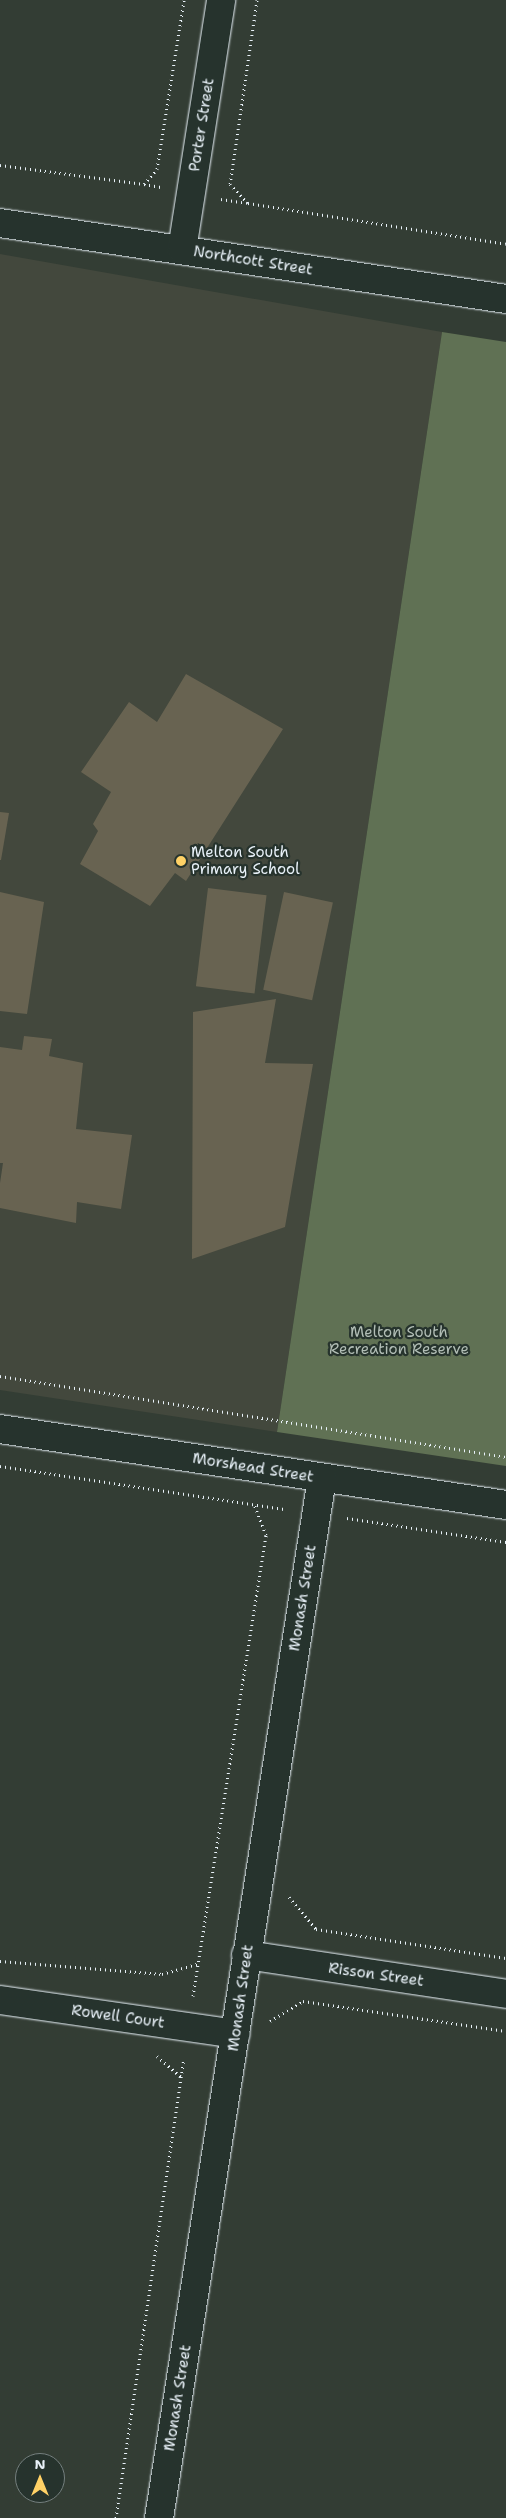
<!DOCTYPE html>
<html>
<head>
<meta charset="utf-8">
<style>
  body { margin:0 }
  #map { position:relative; width:506px; height:2518px; overflow:hidden; background:#333d34; font-family:"Shantell Sans",sans-serif }
  div>[style] { position:absolute }
  [style*='--x'] { left:calc(var(--x)*1px); top:calc(var(--y)*1px); width:calc(var(--w)*1px); rotate:calc(var(--a)*1deg) }
  .built>* { inset:0; background:#43483d }
  .green>* { inset:0; background:#607154 }
  .building>* { inset:0; background:#686351; transform-origin:0 0 }
  .path>* { height:3px; margin-top:-1.5px; transform-origin:0; background:repeating-linear-gradient(90deg,#e8f1f8 0 1px,transparent 0 5px) }
  .roads { filter:drop-shadow(0 0 1px #e8f1f8) drop-shadow(0 0 1px #e8f1f8) }
  .street>* { height:28px; margin:-14px; padding:0 14px; transform-origin:14px; border-radius:14px; background:#26332d }
  .dots>* { width:14px; height:14px; translate:-50% -50%; box-sizing:border-box; border:2px solid #26332d; border-radius:50% }
  span { translate:-50% -50%; white-space:nowrap; text-align:center; line-height:1.15; -webkit-text-stroke:4.5px #26332d; paint-order:stroke }
  .street-label { font-size:15px; color:#e8f1f8 }
  .poi-label { font-size:15px; color:#e8f1f8 }
  .left { translate:0 -50%; text-align:left }
  .park-label { font-size:15px; color:#b2beb6 }
  .north { position:absolute; left:15px; top:2453px; width:50px; height:50px; box-sizing:border-box; background:#26332d; border:1px solid #747f7e; border-radius:50%; rotate:0deg; font-size:14px; font-weight:700; line-height:20px; text-align:center; color:#e8f1f8 }
  .north::after { content:''; display:block; margin:auto; width:18px; height:22px; background:#ffd166; clip-path:polygon(50% 0,100% 100%,50% 72%,0 100%) }
</style>
</head>
<body>
<div id="map">
  <div class="built">
    <i style="clip-path:polygon(0 254px,442px 332px,277px 1432px,0 1390px)"></i>
  </div>
  <div class="green">
    <i style="clip-path:polygon(442px 332px,506px 342px,506px 1466px,277px 1432px)"></i>
  </div>
  <div class="building">
    <i style="clip-path:polygon(186px 674px,283px 729px,186px 881px,175px 873px,150px 906px,80px 864px,98px 831px,93px 824px,111px 792px,81px 772px,129px 702px,157px 722px)"></i>
    <i style="clip-path:polygon(0 812px,9px 813px,1px 860px,0 860px)"></i>
    <i style="left:208px;top:888px;width:59px;height:99px;rotate:7deg"></i>
    <i style="clip-path:polygon(0 892px,44px 902px,27px 1014px,0 1011px)"></i>
    <i style="left:284px;top:892px;width:50px;height:100px;rotate:12deg"></i>
    <i style="clip-path:polygon(276px 999px,265px 1063px,313px 1064px,285px 1227px,192px 1259px,193px 1012px)"></i>
    <i style="clip-path:polygon(24px 1036px,52px 1039px,49px 1056px,83px 1063px,76px 1129px,132px 1135px,121px 1209px,77px 1202px,76px 1223px,0 1208px,0 1183px,3px 1163px,0 1163px,0 1047px,22px 1050px)"></i>
  </div>
  <div class="path">
    <i style="--x:257;--y:0;--w:186;--a:98.3"></i>
    <i style="--x:230;--y:184;--w:26;--a:47"></i>
    <i style="--x:248;--y:203;--w:261;--a:9"></i>
    <i style="--x:0;--y:165;--w:145;--a:7.5"></i>
    <i style="--x:144;--y:184;--w:20;--a:-49"></i>
    <i style="--x:157;--y:169;--w:171;--a:-80.9"></i>
    <i style="--x:144;--y:184;--w:17;--a:10"></i>
    <i style="--x:221;--y:199;--w:26;--a:9"></i>
    <i style="--x:0;--y:1376;--w:512;--a:9.09"></i>
    <i style="--x:0;--y:1466;--w:289;--a:8.6"></i>
    <i style="--x:347;--y:1518;--w:161;--a:8.6"></i>
    <i style="--x:289;--y:1897;--w:42;--a:49.8"></i>
    <i style="--x:316;--y:1929;--w:192;--a:8.7"></i>
    <i style="--x:0;--y:1961;--w:163;--a:4.6"></i>
    <i style="--x:162;--y:1974;--w:37;--a:-16"></i>
    <i style="--x:193;--y:1996;--w:467;--a:-81"></i>
    <i style="--x:266;--y:1535;--w:33;--a:-111"></i>
    <i style="--x:270;--y:2021;--w:39;--a:-31"></i>
    <i style="--x:303;--y:2001;--w:205;--a:8.4"></i>
    <i style="--x:157;--y:2056;--w:32;--a:41"></i>
    <i style="--x:116;--y:2518;--w:464;--a:-81.6"></i>
  </div>
  <div class="roads">
    <div class="street">
      <i style="--x:0;--y:223;--w:512;--a:8.54"></i>
      <i style="--x:182;--y:250;--w:253;--a:-81.1"></i>
      <i style="--x:0;--y:1429;--w:512;--a:8.54"></i>
      <i style="--x:246;--y:1955;--w:263;--a:8.5"></i>
      <i style="--x:0;--y:2000;--w:238;--a:8.2"></i>
      <i style="--x:159;--y:2518;--w:1053;--a:-81.09"></i>
    </div>
  </div>
  <div class="dots">
    <i style="left:181px;top:861px;background:#ffd166"></i>
  </div>
  <div class="street-label">
    <span style="left:202px;top:125px;rotate:-81deg">Porter Street</span>
    <span style="left:253px;top:261px;rotate:9deg">Northcott Street</span>
    <span style="left:253px;top:1468px;rotate:9deg">Morshead Street</span>
    <span style="left:303px;top:1598px;rotate:-81deg">Monash Street</span>
    <span style="left:376px;top:1975px;rotate:8deg">Risson Street</span>
    <span style="left:241px;top:1998px;rotate:-82deg">Monash Street</span>
    <span style="left:118px;top:2017px;rotate:8deg">Rowell Court</span>
    <span style="left:178px;top:2398px;rotate:-81deg">Monash Street</span>
  </div>
  <div class="poi-label">
    <span class="left" style="left:191px;top:861px">Melton South<br>Primary School</span>
  </div>
  <div class="park-label">
    <span style="left:399px;top:1341px">Melton South<br>Recreation Reserve</span>
  </div>
  <div class="north">N</div>
</div>
</body>
</html>
